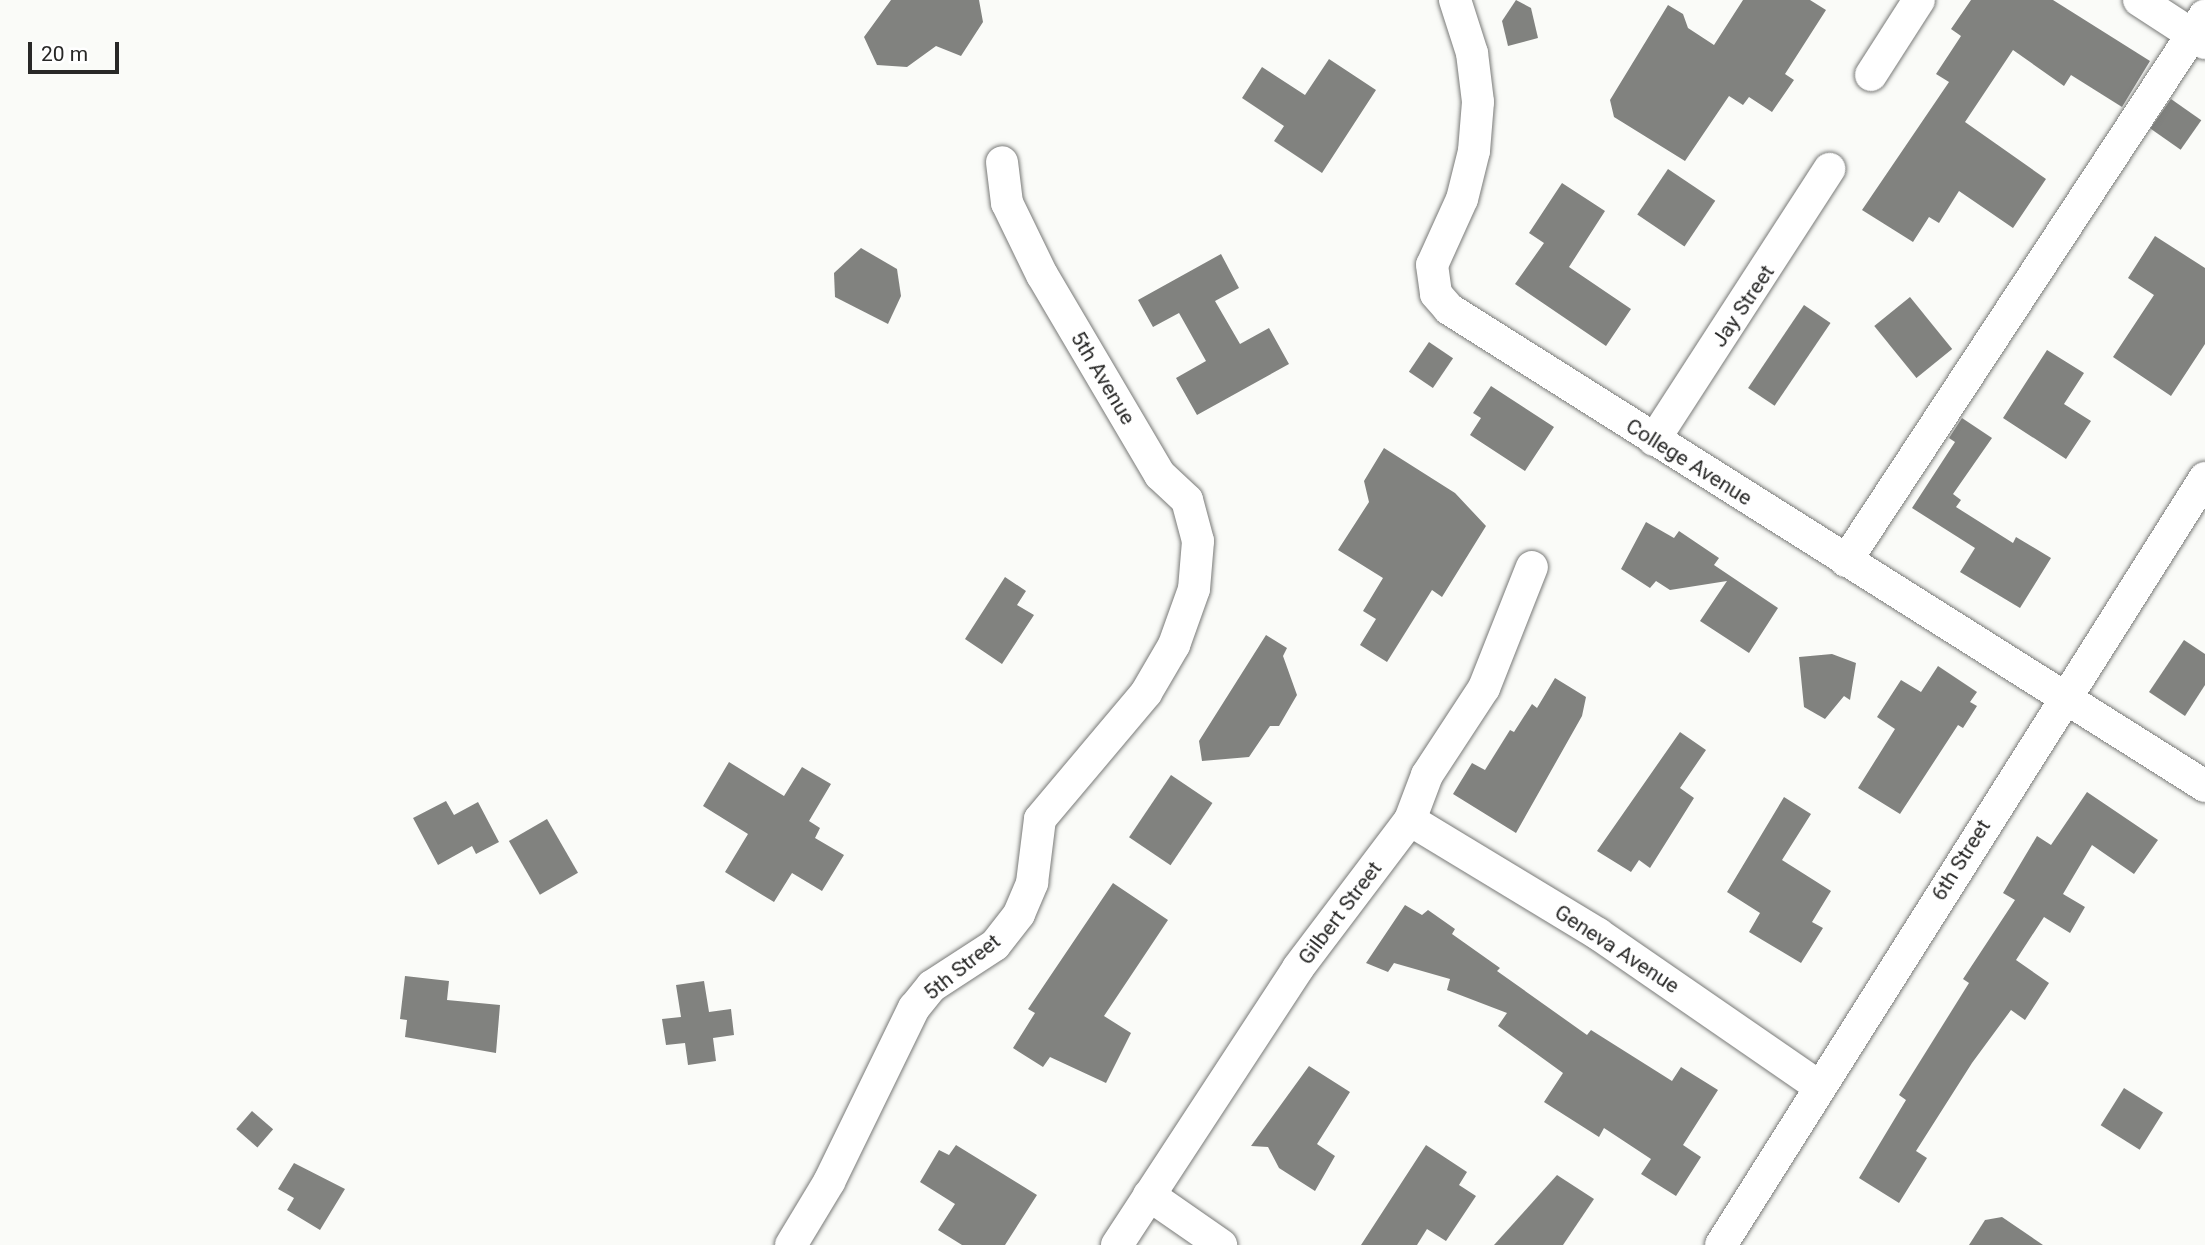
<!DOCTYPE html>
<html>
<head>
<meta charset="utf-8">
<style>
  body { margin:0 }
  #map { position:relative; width:2205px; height:1245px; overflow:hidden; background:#fafbf8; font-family:Roboto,sans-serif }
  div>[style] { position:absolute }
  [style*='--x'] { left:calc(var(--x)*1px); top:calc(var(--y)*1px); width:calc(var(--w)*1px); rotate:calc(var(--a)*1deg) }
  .building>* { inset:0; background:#81827f; transform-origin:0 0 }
  .roads { filter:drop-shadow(0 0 2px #797a78) drop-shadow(0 0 2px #797a78) }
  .minor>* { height:32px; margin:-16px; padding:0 16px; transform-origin:16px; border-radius:16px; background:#fff }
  span { translate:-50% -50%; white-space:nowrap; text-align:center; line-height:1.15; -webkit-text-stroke:5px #fff; paint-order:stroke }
  .street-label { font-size:21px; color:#282827 }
  .scale { position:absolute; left:28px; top:42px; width:91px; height:32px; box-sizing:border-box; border:4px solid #282827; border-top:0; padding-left:9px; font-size:21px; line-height:24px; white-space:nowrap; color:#282827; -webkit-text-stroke:5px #fff; paint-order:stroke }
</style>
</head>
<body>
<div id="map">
  <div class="building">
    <i style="clip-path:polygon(891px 0,979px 0,983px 22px,961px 56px,936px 46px,907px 67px,877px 65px,864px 37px)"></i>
    <i style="clip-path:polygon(1516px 0,1531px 8px,1538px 38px,1508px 46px,1502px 21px)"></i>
    <i style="clip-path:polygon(1743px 0,1810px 0,1826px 10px,1785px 74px,1794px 80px,1772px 112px,1749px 97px,1743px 105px,1729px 96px,1685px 161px,1614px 117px,1610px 100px,1668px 5px,1683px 14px,1688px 28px,1714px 45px)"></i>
    <i style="clip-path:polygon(1971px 0,2053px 0,2150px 61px,2122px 107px,2071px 75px,2064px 86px,2013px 50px,1965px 122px,2046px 179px,2013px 228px,1959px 191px,1939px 223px,1929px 217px,1913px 242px,1862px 210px,1949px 82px,1936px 74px,1961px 36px,1951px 29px)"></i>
    <i style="clip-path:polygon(1329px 59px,1376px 90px,1322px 173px,1274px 141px,1284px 126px,1242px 98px,1262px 67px,1305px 95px)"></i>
    <i style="left:2171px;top:99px;width:37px;height:36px;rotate:35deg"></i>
    <i style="left:1668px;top:169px;width:57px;height:55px;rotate:34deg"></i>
    <i style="clip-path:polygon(1562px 183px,1605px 211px,1569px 267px,1631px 309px,1606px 346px,1515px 284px,1544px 243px,1529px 233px)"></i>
    <i style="clip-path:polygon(2155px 236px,2205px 268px,2205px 344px,2171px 396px,2113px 357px,2154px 295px,2128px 278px)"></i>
    <i style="clip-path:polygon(861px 248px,897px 269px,901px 296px,888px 324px,835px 297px,834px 273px)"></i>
    <i style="clip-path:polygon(1221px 254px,1239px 288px,1215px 301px,1240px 344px,1269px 328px,1289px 364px,1197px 415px,1176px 378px,1206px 361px,1179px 313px,1153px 327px,1138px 300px)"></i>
    <i style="left:1910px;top:297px;width:67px;height:46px;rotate:51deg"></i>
    <i style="left:1804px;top:305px;width:32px;height:100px;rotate:34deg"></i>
    <i style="left:1429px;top:342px;width:29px;height:36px;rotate:34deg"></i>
    <i style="clip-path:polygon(2047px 350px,2084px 373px,2064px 404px,2091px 421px,2066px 459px,2003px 418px)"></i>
    <i style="clip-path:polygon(1491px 386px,1554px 427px,1525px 471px,1470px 435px,1481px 418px,1473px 413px)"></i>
    <i style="clip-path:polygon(1962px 418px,1992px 438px,1953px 494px,1961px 500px,1956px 507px,2013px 543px,2016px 537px,2051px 558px,2020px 608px,1960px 572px,1975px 548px,1912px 508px,1955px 442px,1949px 438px)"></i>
    <i style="clip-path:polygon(1384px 448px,1455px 493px,1486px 526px,1442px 597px,1432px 590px,1387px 662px,1360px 645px,1376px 619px,1363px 611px,1383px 578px,1338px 550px,1369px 502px,1364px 481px)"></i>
    <i style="clip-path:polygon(1646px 522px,1674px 538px,1679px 531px,1719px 558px,1714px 565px,1778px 608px,1749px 653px,1700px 621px,1727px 581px,1670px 590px,1656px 581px,1650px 588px,1621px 569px)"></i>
    <i style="clip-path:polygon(1005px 577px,1026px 591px,1017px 605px,1034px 615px,1002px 664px,965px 639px)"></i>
    <i style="clip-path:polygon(1266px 635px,1287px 648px,1283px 656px,1297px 695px,1279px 726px,1270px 726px,1249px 757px,1202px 761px,1199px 741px)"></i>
    <i style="clip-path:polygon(2184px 640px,2205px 654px,2205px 685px,2185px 716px,2149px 692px)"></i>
    <i style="clip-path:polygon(1832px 654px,1856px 663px,1850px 700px,1844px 696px,1825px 719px,1804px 707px,1799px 657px)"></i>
    <i style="clip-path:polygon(1938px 666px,1977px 692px,1970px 702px,1977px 706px,1963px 728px,1958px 725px,1900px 814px,1858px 788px,1895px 729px,1877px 717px,1901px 680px,1921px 692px)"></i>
    <i style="clip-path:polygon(1555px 678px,1586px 697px,1582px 716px,1516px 833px,1453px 794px,1472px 763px,1485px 770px,1510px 730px,1514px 732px,1532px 704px,1537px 708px)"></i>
    <i style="clip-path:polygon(1680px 732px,1706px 750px,1680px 788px,1694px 798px,1650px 868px,1639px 860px,1631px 872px,1597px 851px)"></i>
    <i style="clip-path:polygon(729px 762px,784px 796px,802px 767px,831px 784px,809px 821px,820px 828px,815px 838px,844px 855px,822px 891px,792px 873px,774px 902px,725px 872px,748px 834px,703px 806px)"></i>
    <i style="left:1171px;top:775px;width:50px;height:75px;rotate:34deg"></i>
    <i style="clip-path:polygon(2087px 792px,2158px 840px,2134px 874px,2092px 845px,2063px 894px,2085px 907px,2070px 933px,2044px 917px,2016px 960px,2049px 983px,2025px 1020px,2011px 1010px,1972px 1063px,1916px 1151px,1927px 1158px,1899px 1203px,1859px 1178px,1906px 1100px,1899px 1095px,1969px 983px,1963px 979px,2015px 900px,2003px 893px,2037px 836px,2051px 845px)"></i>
    <i style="clip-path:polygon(1784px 797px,1811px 814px,1782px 860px,1831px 891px,1812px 922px,1823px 928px,1801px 963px,1749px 932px,1760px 913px,1727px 892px)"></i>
    <i style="clip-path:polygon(446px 801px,454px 815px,478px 802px,499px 842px,476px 854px,472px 846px,438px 865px,413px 818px)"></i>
    <i style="left:547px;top:819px;width:62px;height:44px;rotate:60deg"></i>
    <i style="clip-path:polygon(1113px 883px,1168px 920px,1104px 1016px,1131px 1033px,1106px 1083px,1050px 1057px,1043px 1067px,1013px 1048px,1035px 1013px,1028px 1009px)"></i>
    <i style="clip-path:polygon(1405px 905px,1422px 915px,1428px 910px,1455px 929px,1452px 934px,1500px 968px,1497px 971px,1587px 1035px,1591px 1030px,1672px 1081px,1681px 1067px,1718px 1090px,1683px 1145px,1701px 1157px,1676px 1196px,1641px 1174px,1651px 1159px,1604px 1128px,1599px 1137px,1544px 1102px,1563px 1073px,1498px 1026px,1507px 1013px,1447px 990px,1450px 979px,1394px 963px,1388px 972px,1366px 963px)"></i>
    <i style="clip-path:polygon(405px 976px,449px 981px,447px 1000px,500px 1005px,496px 1053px,405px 1037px,407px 1020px,400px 1019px)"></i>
    <i style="clip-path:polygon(704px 981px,709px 1012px,731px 1009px,734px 1035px,713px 1038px,716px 1061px,688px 1065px,685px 1043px,666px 1045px,662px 1019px,681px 1017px,676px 985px)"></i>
    <i style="clip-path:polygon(1309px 1066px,1350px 1092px,1317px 1144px,1335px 1156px,1315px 1191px,1279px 1168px,1268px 1147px,1251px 1146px)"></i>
    <i style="left:2124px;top:1088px;width:46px;height:44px;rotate:32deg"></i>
    <i style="left:252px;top:1111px;width:28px;height:24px;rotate:41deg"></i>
    <i style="clip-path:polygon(956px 1145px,1037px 1195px,1005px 1245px,962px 1245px,938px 1230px,955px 1204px,920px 1182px,939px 1150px,949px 1155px)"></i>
    <i style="clip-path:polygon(1426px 1145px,1467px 1172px,1459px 1185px,1476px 1196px,1446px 1241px,1427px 1229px,1417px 1245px,1361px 1245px)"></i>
    <i style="clip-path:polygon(294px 1163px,345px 1189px,320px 1230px,287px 1210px,294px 1198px,278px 1189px)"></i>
    <i style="clip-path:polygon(1557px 1175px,1594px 1199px,1563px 1245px,1494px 1245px)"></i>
    <i style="clip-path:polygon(2002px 1217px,2043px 1245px,1969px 1245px,1985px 1220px)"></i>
  </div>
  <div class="roads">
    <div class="minor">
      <i style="--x:1455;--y:0;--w:56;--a:72.2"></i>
      <i style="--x:1472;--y:53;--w:49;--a:83"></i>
      <i style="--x:1478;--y:102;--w:49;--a:94.7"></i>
      <i style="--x:1474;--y:151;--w:49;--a:104"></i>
      <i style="--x:1462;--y:199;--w:72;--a:114.4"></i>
      <i style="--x:1432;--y:265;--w:29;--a:82"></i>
      <i style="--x:1436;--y:294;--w:20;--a:49"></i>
      <i style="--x:1449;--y:309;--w:894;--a:32.25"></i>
      <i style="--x:2139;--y:0;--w:79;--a:33.1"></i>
      <i style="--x:1871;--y:75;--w:89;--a:-57.4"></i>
      <i style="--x:1654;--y:440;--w:323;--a:-57.1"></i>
      <i style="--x:1846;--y:561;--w:653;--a:-56.67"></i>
      <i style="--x:1410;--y:820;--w:220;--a:31.2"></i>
      <i style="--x:1598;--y:934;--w:267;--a:34.6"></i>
      <i style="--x:1149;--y:1195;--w:88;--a:34.8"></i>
      <i style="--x:791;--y:1245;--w:74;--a:-58.9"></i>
      <i style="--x:829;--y:1182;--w:194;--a:-64"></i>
      <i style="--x:914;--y:1008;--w:28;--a:-51"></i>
      <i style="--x:932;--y:986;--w:75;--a:-33.1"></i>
      <i style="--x:995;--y:945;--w:39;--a:-52"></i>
      <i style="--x:1019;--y:914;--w:34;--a:-67"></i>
      <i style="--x:1032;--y:883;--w:64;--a:-82.9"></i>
      <i style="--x:1040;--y:819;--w:165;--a:-49.9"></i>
      <i style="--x:1146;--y:693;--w:56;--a:-59.7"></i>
      <i style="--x:1174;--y:645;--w:59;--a:-70.3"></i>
      <i style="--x:1194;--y:589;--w:48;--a:-85.2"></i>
      <i style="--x:1198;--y:541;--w:42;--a:-105"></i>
      <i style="--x:1187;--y:500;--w:37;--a:-137"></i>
      <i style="--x:1160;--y:475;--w:232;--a:-120.5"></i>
      <i style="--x:1042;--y:275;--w:80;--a:-115.9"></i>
      <i style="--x:1007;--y:203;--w:41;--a:-97"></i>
      <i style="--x:1117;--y:1245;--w:331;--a:-56.8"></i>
      <i style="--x:1298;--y:968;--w:186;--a:-52.9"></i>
      <i style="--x:1410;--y:820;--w:48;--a:-69.3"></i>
      <i style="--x:1427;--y:775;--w:104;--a:-56.8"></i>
      <i style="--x:1484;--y:688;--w:130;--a:-68.4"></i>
      <i style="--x:1721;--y:1245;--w:907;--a:-57.75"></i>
    </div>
  </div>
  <div class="street-label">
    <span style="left:1743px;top:306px;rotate:-56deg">Jay Street</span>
    <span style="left:1103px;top:378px;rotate:59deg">5th Avenue</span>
    <span style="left:1689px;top:462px;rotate:32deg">College Avenue</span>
    <span style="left:1961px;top:860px;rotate:-58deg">6th Street</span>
    <span style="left:1340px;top:913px;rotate:-53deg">Gilbert Street</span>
    <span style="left:1617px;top:949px;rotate:33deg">Geneva Avenue</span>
    <span style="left:962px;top:967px;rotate:-39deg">5th Street</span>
  </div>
  <div class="scale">20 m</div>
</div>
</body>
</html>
